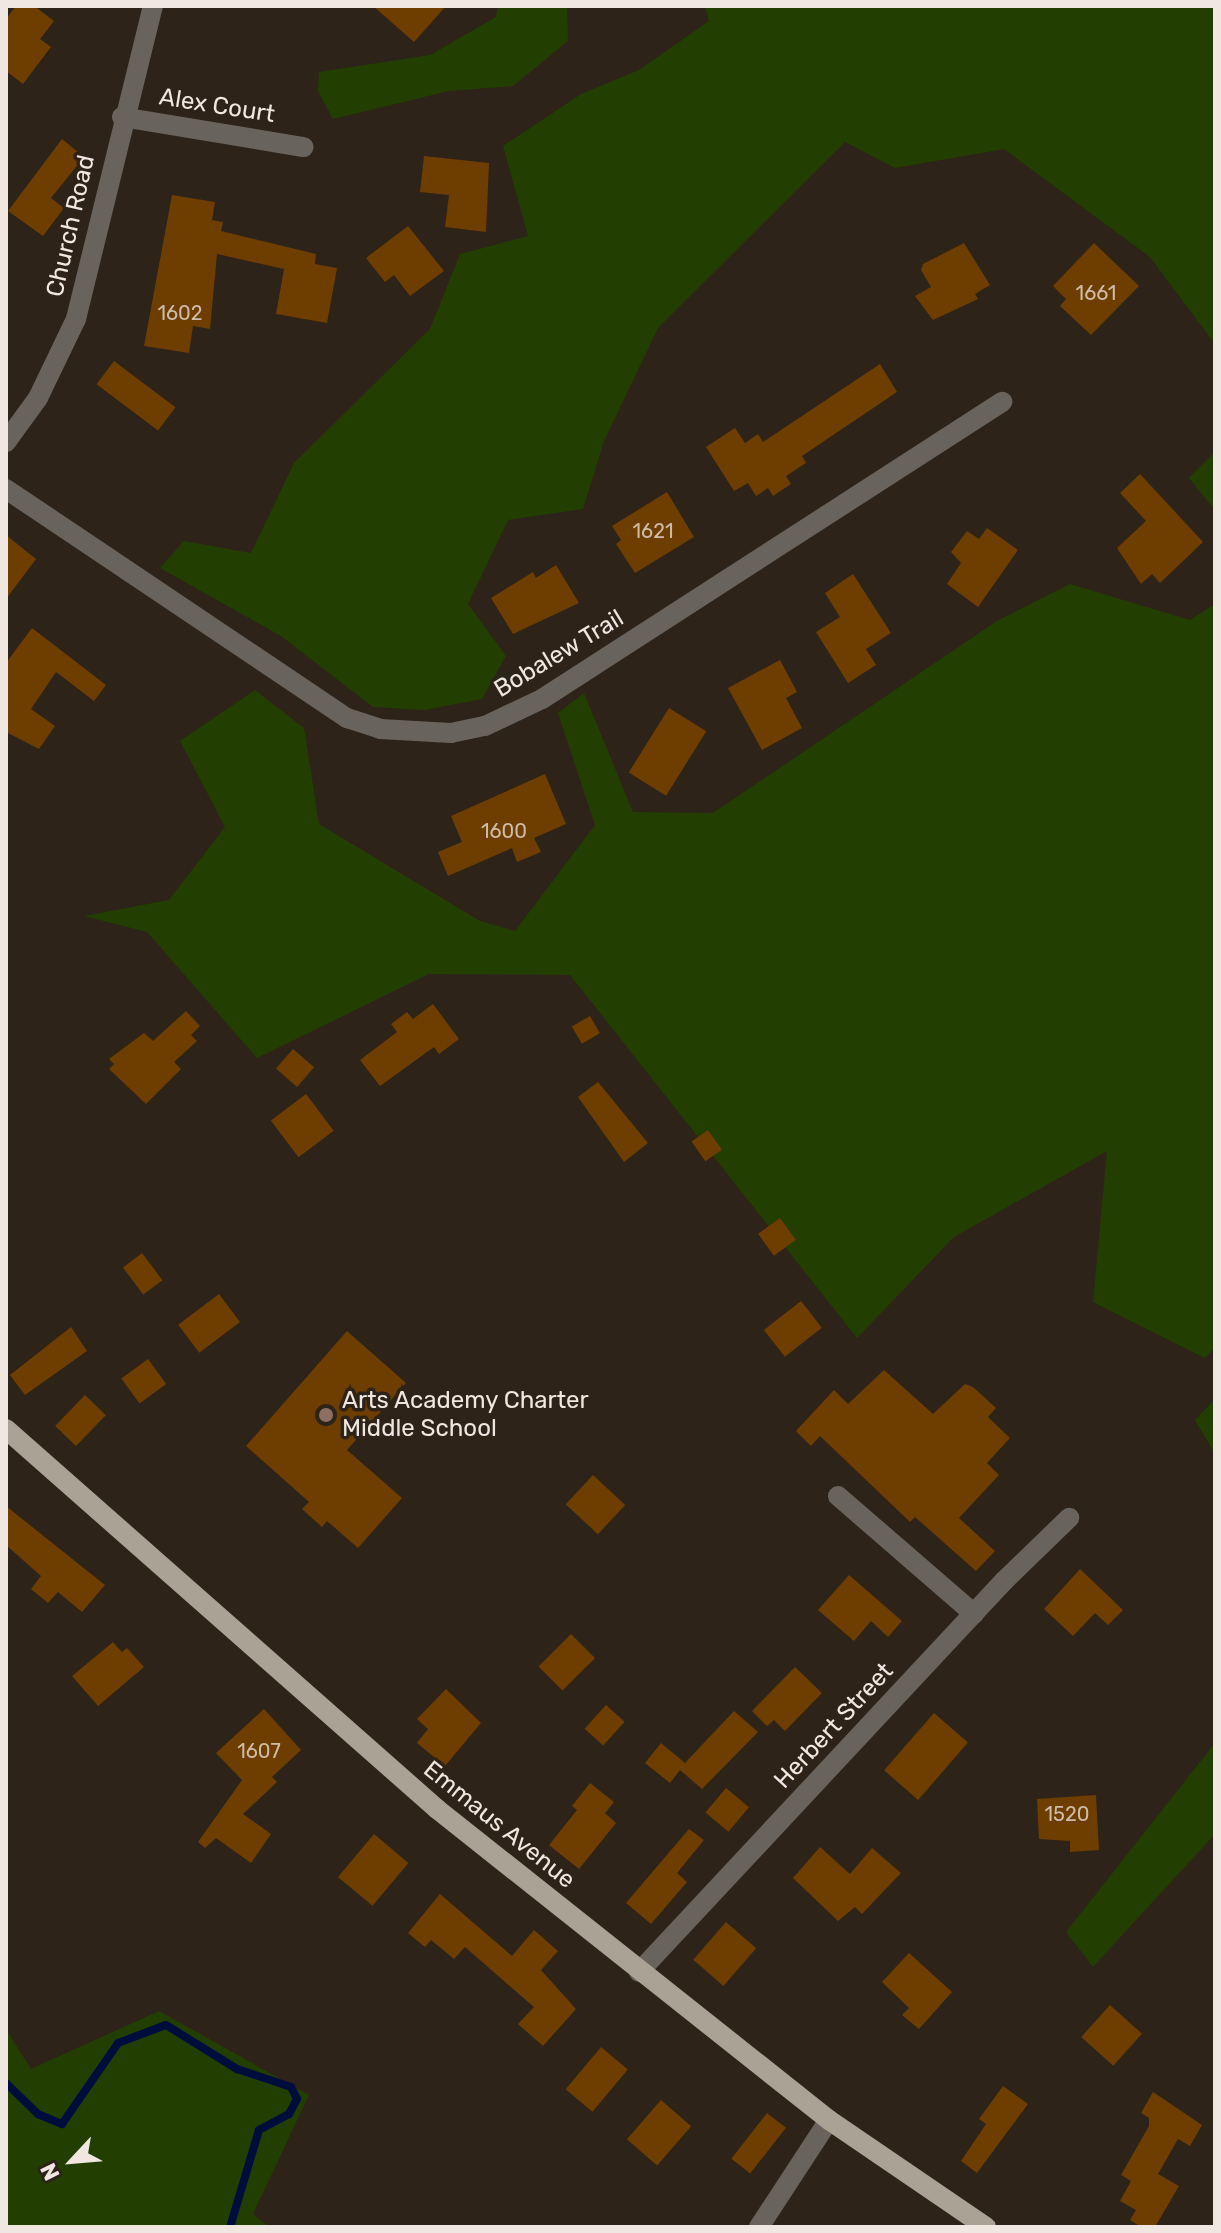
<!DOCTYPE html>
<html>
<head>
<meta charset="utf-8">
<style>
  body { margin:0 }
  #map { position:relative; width:1221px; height:2233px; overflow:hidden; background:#2e2318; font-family:Rubik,sans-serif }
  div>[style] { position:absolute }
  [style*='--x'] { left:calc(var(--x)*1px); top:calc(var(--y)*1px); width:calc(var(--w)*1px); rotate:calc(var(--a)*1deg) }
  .green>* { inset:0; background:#223e00 }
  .stream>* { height:8px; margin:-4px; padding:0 4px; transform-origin:4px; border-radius:4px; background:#000d3c }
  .building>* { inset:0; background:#6e3d00; transform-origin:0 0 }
  .minor>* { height:20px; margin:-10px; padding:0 10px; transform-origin:10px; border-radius:10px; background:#68645d }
  .major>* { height:20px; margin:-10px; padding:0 10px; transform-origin:10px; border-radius:10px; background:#aaa294 }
  .dots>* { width:22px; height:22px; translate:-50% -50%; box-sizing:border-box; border:4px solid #2e2318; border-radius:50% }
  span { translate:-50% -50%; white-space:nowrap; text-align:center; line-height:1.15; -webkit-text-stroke:7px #2e2318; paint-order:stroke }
  .number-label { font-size:20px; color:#cfbca8 }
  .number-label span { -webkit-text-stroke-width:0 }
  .street-label { font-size:24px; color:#efe7e0 }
  .poi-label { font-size:24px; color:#efe7e0 }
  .left { translate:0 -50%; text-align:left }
  .frame { position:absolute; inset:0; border:8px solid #efe7e0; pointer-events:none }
  .north { position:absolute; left:32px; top:2121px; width:80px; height:80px; -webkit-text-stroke:6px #2e2318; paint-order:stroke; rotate:244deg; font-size:22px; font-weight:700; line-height:32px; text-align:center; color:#efe7e0 }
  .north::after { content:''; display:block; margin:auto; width:28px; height:36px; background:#efe7e0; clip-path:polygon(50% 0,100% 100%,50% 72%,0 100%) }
</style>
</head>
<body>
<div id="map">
  <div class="green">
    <i style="clip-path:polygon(498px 6px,567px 6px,568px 41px,513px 86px,449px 91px,333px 119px,318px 91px,319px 72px,430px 55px,496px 17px)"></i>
    <i style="clip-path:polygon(705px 6px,1215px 6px,1215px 344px,1150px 257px,1004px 149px,895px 168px,845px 142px,658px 328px,604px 441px,583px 509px,508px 520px,468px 604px,506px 656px,482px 699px,425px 710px,373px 707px,281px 636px,160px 568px,184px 541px,251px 553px,294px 463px,430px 329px,460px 254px,528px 236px,503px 146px,581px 94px,639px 70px,709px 21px)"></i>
    <i style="clip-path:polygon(1215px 452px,1215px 510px,1189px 478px)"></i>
    <i style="clip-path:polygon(1070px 584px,1190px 620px,1215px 604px,1215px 1348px,1205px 1358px,1093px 1302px,1107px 1151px,954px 1237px,857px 1338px,570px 975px,429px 974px,257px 1058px,147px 932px,84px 916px,169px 900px,225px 827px,180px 741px,255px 690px,304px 728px,319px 824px,480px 921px,515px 931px,595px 825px,558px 713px,584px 693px,633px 812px,713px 813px,997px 621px)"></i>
    <i style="clip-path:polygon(1215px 1399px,1215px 1454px,1195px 1420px)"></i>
    <i style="clip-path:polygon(1215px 1743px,1215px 1834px,1093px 1967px,1066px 1932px)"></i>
    <i style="clip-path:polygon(159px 2011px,309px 2095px,253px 2214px,269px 2227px,6px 2227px,6px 2029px,31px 2069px)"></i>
  </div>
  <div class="stream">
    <i style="--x:6;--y:2083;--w:45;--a:44.1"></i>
    <i style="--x:38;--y:2114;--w:26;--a:23"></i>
    <i style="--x:62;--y:2124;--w:98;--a:-55.3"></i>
    <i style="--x:118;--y:2043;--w:51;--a:-20.6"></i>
    <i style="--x:166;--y:2025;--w:84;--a:31.8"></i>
    <i style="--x:237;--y:2069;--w:57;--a:18.4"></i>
    <i style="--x:291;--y:2087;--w:13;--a:63"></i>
    <i style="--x:297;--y:2099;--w:17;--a:118"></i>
    <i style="--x:289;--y:2114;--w:34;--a:152"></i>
    <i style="--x:259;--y:2130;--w:101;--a:106.6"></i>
  </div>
  <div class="building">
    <i style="clip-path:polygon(16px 6px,34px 6px,54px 21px,40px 39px,51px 47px,23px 84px,6px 71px,6px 19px)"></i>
    <i style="clip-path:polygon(373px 6px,446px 6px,414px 42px)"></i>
    <i style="clip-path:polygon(62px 139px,84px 157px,51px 198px,64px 208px,43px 236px,8px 211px)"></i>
    <i style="clip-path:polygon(424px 156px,489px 163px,486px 232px,445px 227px,449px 195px,420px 192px)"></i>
    <i style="clip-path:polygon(172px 195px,215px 202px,212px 220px,223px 222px,221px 231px,316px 254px,315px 264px,337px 268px,327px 323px,276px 314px,284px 269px,217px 254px,210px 329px,193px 326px,189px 353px,144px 346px)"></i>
    <i style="clip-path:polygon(408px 226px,444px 271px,410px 296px,394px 275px,385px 282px,366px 258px)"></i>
    <i style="clip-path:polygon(964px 243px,990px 285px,975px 294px,978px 299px,933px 320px,915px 296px,931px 287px,921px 270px,923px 264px)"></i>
    <i style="clip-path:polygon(1094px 243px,1139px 286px,1091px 335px,1060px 306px,1066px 299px,1053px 286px)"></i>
    <i style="left:114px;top:361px;width:77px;height:29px;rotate:37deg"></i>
    <i style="clip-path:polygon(880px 364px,897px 392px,802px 456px,806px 463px,786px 476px,791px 484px,773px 496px,768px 488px,756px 496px,748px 483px,734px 491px,706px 447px,735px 428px,745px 443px,758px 434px,763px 442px)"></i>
    <i style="clip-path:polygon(1140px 474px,1203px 542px,1160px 583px,1152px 574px,1141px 584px,1117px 548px,1146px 521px,1120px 493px)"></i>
    <i style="clip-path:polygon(667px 492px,694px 537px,635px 573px,616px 544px,621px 540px,612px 526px)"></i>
    <i style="clip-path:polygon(987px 528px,1018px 550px,978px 607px,947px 584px,961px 563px,951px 552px,967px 531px,979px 539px)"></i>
    <i style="clip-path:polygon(6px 535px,36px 559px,6px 599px)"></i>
    <i style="clip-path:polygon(556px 565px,579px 603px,513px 634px,491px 598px,533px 572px,536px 578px)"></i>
    <i style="clip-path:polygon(853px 574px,891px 633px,866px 649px,876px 665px,848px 683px,816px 632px,840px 617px,825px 593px)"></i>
    <i style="clip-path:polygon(32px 628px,106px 685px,94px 701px,56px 672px,31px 709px,55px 726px,39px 749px,6px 732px,6px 663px)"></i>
    <i style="clip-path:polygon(780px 660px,797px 692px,786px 698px,802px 728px,762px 750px,728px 688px)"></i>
    <i style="left:669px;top:708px;width:44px;height:76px;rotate:32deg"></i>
    <i style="clip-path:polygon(545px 774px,566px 824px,534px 838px,541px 852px,517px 862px,512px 848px,448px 876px,438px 852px,462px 842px,451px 816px)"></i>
    <i style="clip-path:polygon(433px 1004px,459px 1039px,439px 1054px,434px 1047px,380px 1086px,360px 1060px,397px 1032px,391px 1024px,407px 1012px,413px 1019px)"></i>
    <i style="clip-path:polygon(186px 1011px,200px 1026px,191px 1035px,197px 1041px,174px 1062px,181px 1069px,146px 1104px,109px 1069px,114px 1064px,109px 1059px,144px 1033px,153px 1041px)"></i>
    <i style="left:590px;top:1016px;width:20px;height:21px;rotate:60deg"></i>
    <i style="left:293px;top:1049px;width:28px;height:26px;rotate:41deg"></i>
    <i style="clip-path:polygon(598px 1082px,648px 1143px,624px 1162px,578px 1097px)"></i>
    <i style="left:306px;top:1094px;width:46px;height:44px;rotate:53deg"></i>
    <i style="left:708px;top:1130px;width:24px;height:20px;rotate:55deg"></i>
    <i style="left:780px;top:1218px;width:27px;height:27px;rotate:54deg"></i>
    <i style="left:142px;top:1253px;width:34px;height:24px;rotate:53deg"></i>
    <i style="left:219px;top:1294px;width:35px;height:51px;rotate:53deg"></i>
    <i style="left:801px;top:1301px;width:34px;height:47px;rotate:52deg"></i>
    <i style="clip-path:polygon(71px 1327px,87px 1351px,25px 1395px,10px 1375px)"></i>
    <i style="clip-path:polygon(347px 1331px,406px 1383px,347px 1450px,402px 1498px,358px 1548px,327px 1521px,322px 1527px,302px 1509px,309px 1502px,246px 1446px)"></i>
    <i style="left:148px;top:1359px;width:31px;height:33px;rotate:54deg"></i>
    <i style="clip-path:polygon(884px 1370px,933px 1414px,965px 1384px,973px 1387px,996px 1408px,988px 1417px,1010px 1438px,987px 1463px,999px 1475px,959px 1518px,995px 1551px,976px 1571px,915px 1517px,910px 1522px,820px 1436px,811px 1446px,796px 1431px,834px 1390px,848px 1404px)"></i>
    <i style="left:85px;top:1395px;width:29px;height:43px;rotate:44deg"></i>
    <i style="left:593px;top:1475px;width:44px;height:40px;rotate:43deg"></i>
    <i style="clip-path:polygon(6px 1506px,105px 1585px,82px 1612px,58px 1592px,48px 1603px,31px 1589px,41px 1576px,6px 1545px)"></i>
    <i style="clip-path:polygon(1080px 1569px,1123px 1610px,1108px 1625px,1095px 1613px,1073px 1636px,1044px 1609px)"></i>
    <i style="clip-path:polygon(849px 1575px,902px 1621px,888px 1637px,871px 1621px,854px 1641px,818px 1610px)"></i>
    <i style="left:571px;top:1634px;width:34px;height:46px;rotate:45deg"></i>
    <i style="clip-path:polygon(113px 1642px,122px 1652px,127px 1648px,144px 1667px,98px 1706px,72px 1676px)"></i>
    <i style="clip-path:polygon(795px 1667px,822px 1693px,785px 1731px,774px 1720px,767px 1726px,752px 1711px)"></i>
    <i style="clip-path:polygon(446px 1689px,481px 1723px,445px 1766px,417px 1743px,428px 1729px,417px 1719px)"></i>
    <i style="left:606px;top:1705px;width:25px;height:32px;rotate:42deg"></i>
    <i style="clip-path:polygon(264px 1709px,301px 1750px,272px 1777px,277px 1782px,243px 1814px,271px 1834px,251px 1863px,216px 1838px,205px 1848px,198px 1842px,242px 1780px,216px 1753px)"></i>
    <i style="clip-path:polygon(734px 1711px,758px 1732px,702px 1789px,680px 1770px,670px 1783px,645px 1763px,661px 1743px,685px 1763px)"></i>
    <i style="left:934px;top:1713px;width:45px;height:76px;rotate:41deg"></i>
    <i style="clip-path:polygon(590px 1783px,614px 1802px,605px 1813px,616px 1823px,579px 1869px,549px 1845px,577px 1810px,572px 1806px)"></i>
    <i style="left:726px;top:1788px;width:30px;height:32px;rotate:40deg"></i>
    <i style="clip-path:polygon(1096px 1795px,1099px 1850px,1070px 1852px,1070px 1841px,1039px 1839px,1037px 1799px)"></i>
    <i style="clip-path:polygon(689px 1829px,704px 1840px,677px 1873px,687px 1882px,651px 1924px,626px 1903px)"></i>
    <i style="left:374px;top:1834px;width:45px;height:56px;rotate:40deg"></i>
    <i style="clip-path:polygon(820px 1847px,850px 1874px,872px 1848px,901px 1873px,862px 1914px,855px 1907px,838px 1921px,793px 1878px)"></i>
    <i style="clip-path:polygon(440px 1894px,512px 1956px,534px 1930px,558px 1951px,541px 1970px,576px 2009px,543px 2046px,518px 2024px,534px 2007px,465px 1947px,454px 1959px,431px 1940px,425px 1947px,408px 1933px)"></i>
    <i style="left:726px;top:1922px;width:40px;height:50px;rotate:41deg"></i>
    <i style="clip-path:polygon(909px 1953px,952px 1992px,919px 2029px,902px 2015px,909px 2008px,882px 1982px)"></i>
    <i style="left:1110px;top:2005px;width:43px;height:43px;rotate:42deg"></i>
    <i style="left:601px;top:2047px;width:35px;height:55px;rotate:40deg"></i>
    <i style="clip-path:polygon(1003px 2086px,1028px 2104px,977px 2173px,961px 2161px,986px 2124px,979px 2119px)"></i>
    <i style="clip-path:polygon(1153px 2092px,1202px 2125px,1190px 2146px,1178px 2139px,1158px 2174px,1179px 2186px,1155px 2227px,1141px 2227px,1130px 2220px,1136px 2210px,1120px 2201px,1131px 2181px,1121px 2175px,1149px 2126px,1149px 2118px,1141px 2113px)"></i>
    <i style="left:661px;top:2100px;width:40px;height:52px;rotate:41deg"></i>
    <i style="left:767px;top:2113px;width:24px;height:58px;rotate:38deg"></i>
  </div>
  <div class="minor">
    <i style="--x:122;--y:117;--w:184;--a:9.4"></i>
    <i style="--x:6;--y:442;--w:54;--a:-54"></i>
    <i style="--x:38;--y:398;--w:88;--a:-64.3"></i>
    <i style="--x:76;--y:319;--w:322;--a:-76.2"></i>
    <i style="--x:6;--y:489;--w:411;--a:33.9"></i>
    <i style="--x:347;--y:718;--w:35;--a:18"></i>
    <i style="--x:380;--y:729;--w:71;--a:3.2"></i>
    <i style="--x:451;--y:733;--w:35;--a:-12"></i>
    <i style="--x:485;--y:726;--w:63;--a:-25.3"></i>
    <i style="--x:542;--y:699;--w:548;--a:-32.85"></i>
    <i style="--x:838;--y:1496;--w:180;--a:40.9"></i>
    <i style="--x:639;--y:1972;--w:535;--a:-46.97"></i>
    <i style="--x:1004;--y:1581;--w:91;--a:-44.1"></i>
    <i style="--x:759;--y:2227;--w:128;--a:-56.8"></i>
  </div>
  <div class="major">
    <i style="--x:6;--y:1429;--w:575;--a:41.4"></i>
    <i style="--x:437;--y:1809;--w:500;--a:38.43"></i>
    <i style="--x:829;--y:2120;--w:190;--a:34.3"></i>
  </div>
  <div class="dots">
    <i style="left:326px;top:1415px;background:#8d6e63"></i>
  </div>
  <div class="number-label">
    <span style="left:1096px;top:293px">1661</span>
    <span style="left:180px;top:313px">1602</span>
    <span style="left:653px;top:531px">1621</span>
    <span style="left:504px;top:831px">1600</span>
    <span style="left:259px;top:1751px">1607</span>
    <span style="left:1067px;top:1814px">1520</span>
  </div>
  <div class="street-label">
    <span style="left:217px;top:106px;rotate:9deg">Alex Court</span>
    <span style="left:71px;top:226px;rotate:-77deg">Church Road</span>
    <span style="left:559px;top:654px;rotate:-31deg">Bobalew Trail</span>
    <span style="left:834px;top:1726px;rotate:-47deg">Herbert Street</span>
    <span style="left:499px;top:1825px;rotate:39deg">Emmaus Avenue</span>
  </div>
  <div class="poi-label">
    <span class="left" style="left:342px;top:1415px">Arts Academy Charter<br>Middle School</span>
  </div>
  <div class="frame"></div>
  <div class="north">N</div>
</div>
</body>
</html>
